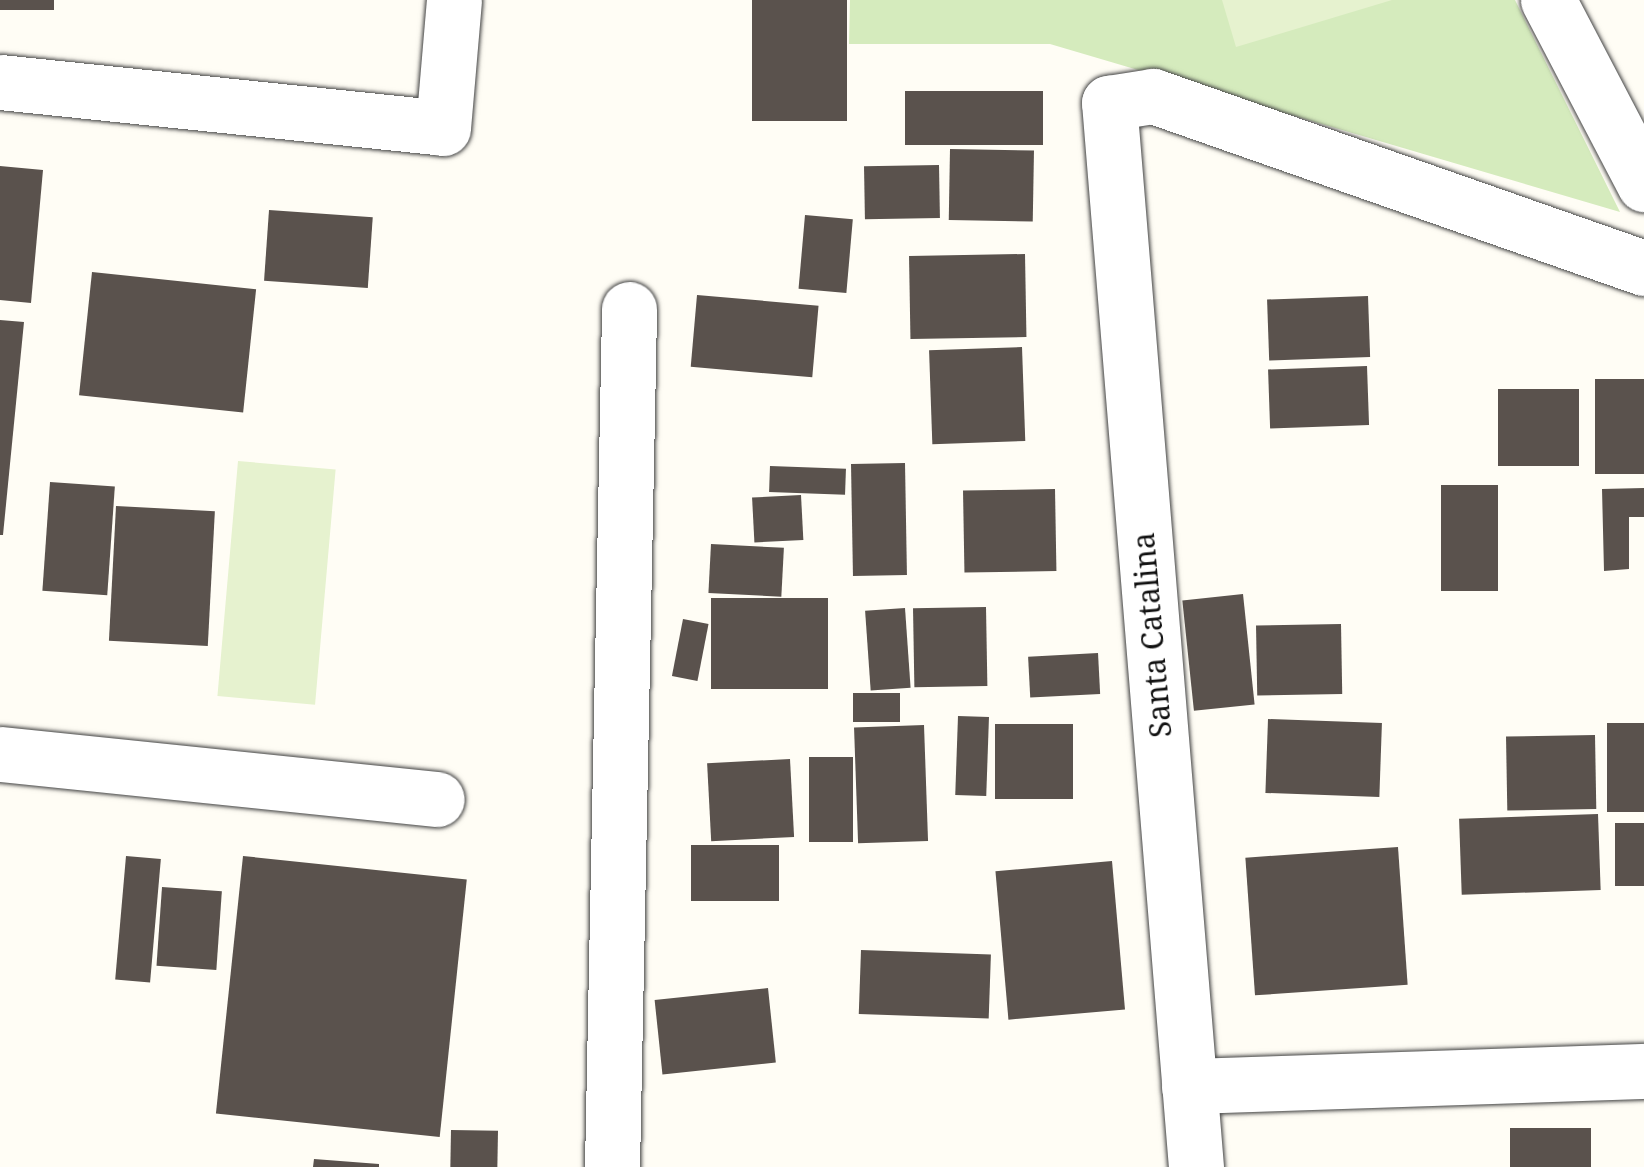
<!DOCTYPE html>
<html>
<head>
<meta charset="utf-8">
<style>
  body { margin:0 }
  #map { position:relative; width:1644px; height:1167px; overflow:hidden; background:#fffdf5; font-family:"Noto Serif",serif }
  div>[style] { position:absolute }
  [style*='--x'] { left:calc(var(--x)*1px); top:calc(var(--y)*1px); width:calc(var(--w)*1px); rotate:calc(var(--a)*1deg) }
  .green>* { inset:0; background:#d5ebbd }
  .pitch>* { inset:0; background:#e6f2cf; transform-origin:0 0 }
  .building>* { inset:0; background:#5a524d; transform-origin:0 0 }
  .roads { filter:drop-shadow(0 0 2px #444) drop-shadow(0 0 2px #444) }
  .minor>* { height:55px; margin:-27.5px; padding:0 27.5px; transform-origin:27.5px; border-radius:27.5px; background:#fff }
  span { translate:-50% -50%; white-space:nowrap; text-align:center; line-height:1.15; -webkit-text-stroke:10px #fff; paint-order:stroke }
  .street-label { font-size:30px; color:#111 }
</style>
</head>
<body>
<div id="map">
  <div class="green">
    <i style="clip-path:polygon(850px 0,1515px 0,1620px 212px,1050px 44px,849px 44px)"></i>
  </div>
  <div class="pitch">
    <i style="clip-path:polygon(1222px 0,1392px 0,1236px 47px)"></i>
    <i style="left:238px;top:461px;width:98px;height:236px;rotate:5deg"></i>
  </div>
  <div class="building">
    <i style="left:0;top:0;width:54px;height:10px"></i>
    <i style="left:752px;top:0;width:95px;height:121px"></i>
    <i style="left:1043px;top:91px;width:54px;height:138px;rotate:90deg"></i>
    <i style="left:950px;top:149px;width:84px;height:71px;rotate:1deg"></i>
    <i style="left:939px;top:165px;width:53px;height:75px;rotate:89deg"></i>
    <i style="clip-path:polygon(0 166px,43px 170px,31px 303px,0 300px)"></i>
    <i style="left:269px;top:210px;width:104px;height:71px;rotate:4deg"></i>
    <i style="left:805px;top:215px;width:48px;height:74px;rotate:5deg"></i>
    <i style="left:1025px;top:254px;width:83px;height:116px;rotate:89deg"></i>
    <i style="left:92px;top:272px;width:165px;height:124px;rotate:6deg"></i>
    <i style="left:697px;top:295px;width:122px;height:72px;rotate:5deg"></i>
    <i style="left:1368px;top:296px;width:61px;height:101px;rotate:88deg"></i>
    <i style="clip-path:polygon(0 320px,24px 322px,3px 535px,0 535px)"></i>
    <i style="left:1022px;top:347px;width:94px;height:93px;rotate:88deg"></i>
    <i style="left:1367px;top:366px;width:59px;height:99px;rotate:88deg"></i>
    <i style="left:1644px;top:379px;width:95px;height:49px;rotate:90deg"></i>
    <i style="left:1498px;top:389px;width:81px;height:77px"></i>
    <i style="left:905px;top:463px;width:112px;height:54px;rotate:89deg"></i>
    <i style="left:770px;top:466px;width:76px;height:26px;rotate:2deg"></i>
    <i style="left:50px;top:482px;width:65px;height:109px;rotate:4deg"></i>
    <i style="left:1441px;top:485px;width:57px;height:106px"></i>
    <i style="clip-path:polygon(1644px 488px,1644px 517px,1629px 517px,1629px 569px,1604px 571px,1602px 489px)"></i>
    <i style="left:1055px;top:489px;width:82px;height:92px;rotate:89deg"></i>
    <i style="left:801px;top:495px;width:45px;height:49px;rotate:87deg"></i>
    <i style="left:116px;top:506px;width:99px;height:135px;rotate:3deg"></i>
    <i style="left:711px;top:544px;width:73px;height:49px;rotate:3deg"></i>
    <i style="left:1243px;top:594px;width:111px;height:61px;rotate:84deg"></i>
    <i style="left:711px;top:598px;width:117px;height:91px"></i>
    <i style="left:986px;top:607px;width:79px;height:73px;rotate:89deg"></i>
    <i style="left:905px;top:608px;width:80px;height:40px;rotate:86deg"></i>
    <i style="left:683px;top:619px;width:26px;height:58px;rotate:11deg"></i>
    <i style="left:1341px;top:624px;width:70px;height:85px;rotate:89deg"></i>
    <i style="left:1098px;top:653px;width:41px;height:70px;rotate:87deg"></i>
    <i style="left:853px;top:693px;width:47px;height:29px"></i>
    <i style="left:958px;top:716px;width:31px;height:79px;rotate:2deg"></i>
    <i style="left:1268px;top:719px;width:114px;height:74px;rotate:2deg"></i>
    <i style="left:1644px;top:723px;width:89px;height:37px;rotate:90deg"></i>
    <i style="left:995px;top:724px;width:78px;height:75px"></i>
    <i style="left:924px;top:725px;width:116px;height:70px;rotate:88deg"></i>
    <i style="left:1595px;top:735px;width:74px;height:89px;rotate:89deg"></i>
    <i style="left:809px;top:757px;width:44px;height:85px"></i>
    <i style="left:790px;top:759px;width:78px;height:83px;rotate:87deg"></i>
    <i style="left:1598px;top:814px;width:76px;height:139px;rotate:88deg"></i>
    <i style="left:1644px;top:823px;width:63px;height:29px;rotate:90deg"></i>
    <i style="left:779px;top:845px;width:56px;height:88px;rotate:90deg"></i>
    <i style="left:1398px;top:847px;width:138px;height:153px;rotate:86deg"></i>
    <i style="left:126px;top:856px;width:35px;height:124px;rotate:5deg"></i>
    <i style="left:243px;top:856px;width:225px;height:259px;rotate:6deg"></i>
    <i style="left:1112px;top:861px;width:149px;height:117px;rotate:85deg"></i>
    <i style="left:162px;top:887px;width:60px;height:79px;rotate:4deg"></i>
    <i style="left:861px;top:950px;width:130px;height:64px;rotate:2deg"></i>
    <i style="left:768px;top:988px;width:75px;height:114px;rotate:84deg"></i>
    <i style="left:1510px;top:1128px;width:81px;height:39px"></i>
    <i style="left:451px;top:1130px;width:47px;height:37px;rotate:1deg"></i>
    <i style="clip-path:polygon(314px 1159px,379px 1164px,379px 1167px,313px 1167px)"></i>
  </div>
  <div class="roads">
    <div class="minor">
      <i style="--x:1548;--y:0;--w:208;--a:62.4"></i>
      <i style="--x:0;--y:82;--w:445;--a:5.9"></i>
      <i style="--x:443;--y:128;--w:128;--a:-85.1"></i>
      <i style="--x:0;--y:754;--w:439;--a:5.9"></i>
      <i style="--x:1189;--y:1086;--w:455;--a:-1.9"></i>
      <i style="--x:612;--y:1167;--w:858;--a:-88.86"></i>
      <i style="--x:1196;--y:1167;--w:1068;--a:-94.67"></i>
      <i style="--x:1109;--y:103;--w:45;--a:-9"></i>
      <i style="--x:1153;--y:96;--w:520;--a:19.31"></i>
    </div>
  </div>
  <div class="street-label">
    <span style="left:1152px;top:635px;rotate:-95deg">Santa Catalina</span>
  </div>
</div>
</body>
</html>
